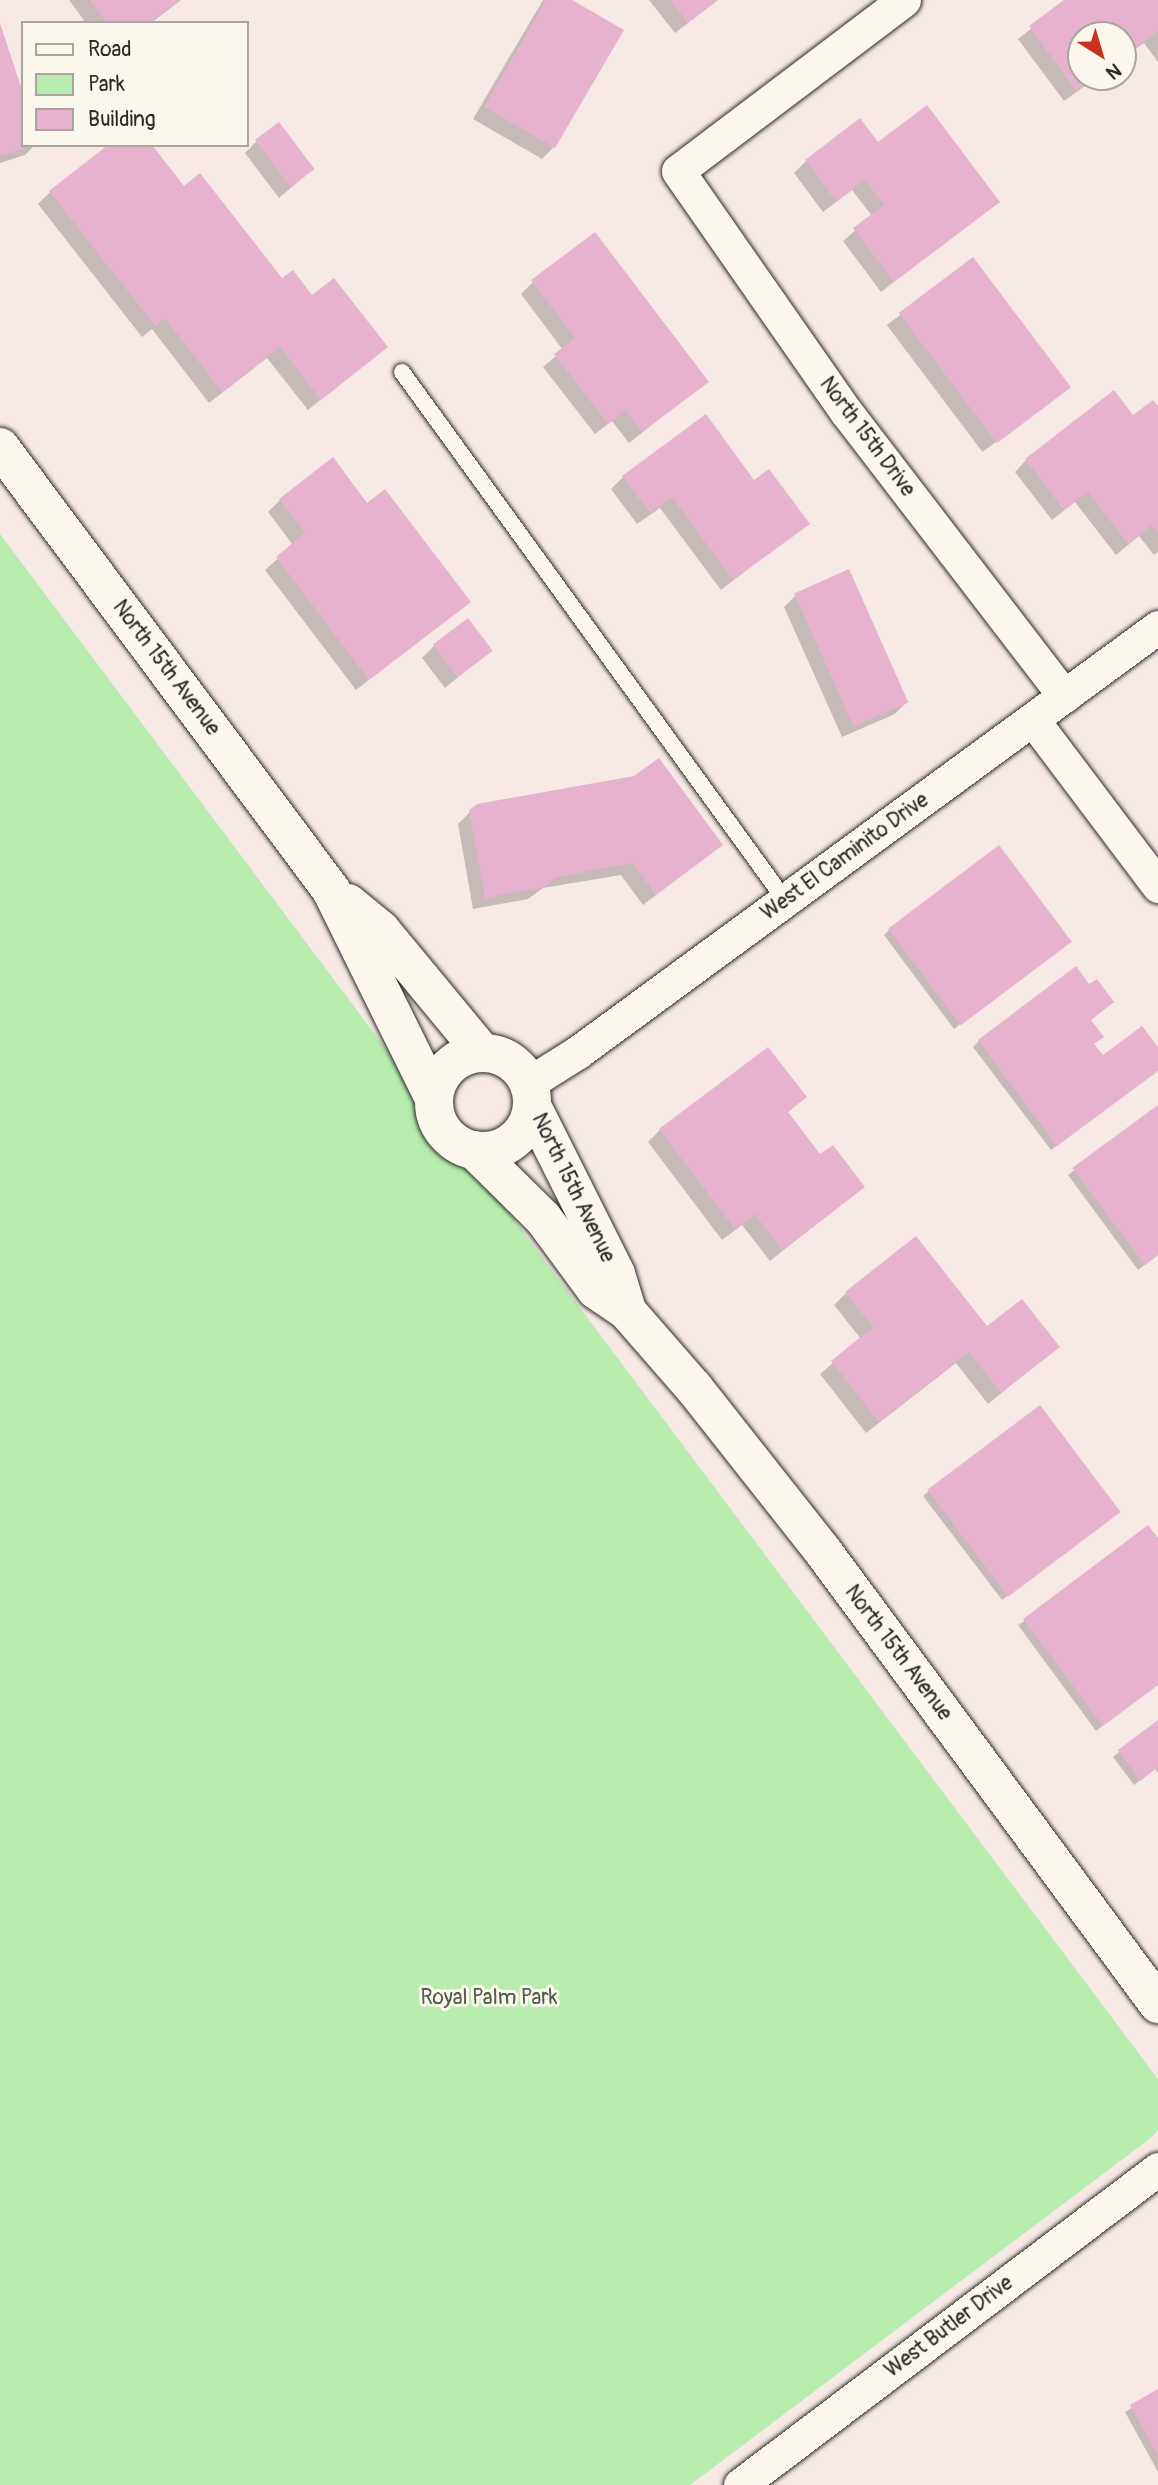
<!DOCTYPE html>
<html>
<head>
<meta charset="utf-8">
<style>
  body { margin:0 }
  #map { position:relative; width:1158px; height:2485px; overflow:hidden; background:#f7e9e6; font-family:Pangolin,sans-serif }
  div>[style] { position:absolute }
  [style*='--x'] { left:calc(var(--x)*1px); top:calc(var(--y)*1px); width:calc(var(--w)*1px); rotate:calc(var(--a)*1deg) }
  .green>* { inset:0; background:#b8edaf }
  .shadow>* { inset:0; background:#0003; transform-origin:0 0 }
  .building>* { inset:0; background:#e6b2ce; transform-origin:0 0 }
  .roads { filter:drop-shadow(0 0 2px #2b2b2b) drop-shadow(0 0 2px #2b2b2b) }
  .service>* { height:16px; margin:-8px; padding:0 8px; transform-origin:8px; border-radius:8px; background:#fbf7ec }
  .minor>* { height:33px; margin:-16.5px; padding:0 16.5px; transform-origin:16.5px; border-radius:16.5px; background:#fbf7ec }
  .tertiary>* { height:38px; margin:-19px; padding:0 19px; transform-origin:19px; border-radius:19px; background:#fbf7ec }
  .tertiary>.ring { margin:-19px; padding:0; box-sizing:content-box; background:none; border:38px solid #fbf7ec; border-radius:50% }
  span { translate:-50% -50%; white-space:nowrap; text-align:center; line-height:1.15; -webkit-text-stroke:6px #fbf7ec; paint-order:stroke }
  .street-label { font-size:21px; color:#2b2b2b }
  .park-label { font-size:21px; color:#4e5c4c }
  .legend { position:absolute; left:21px; top:21px; width:228px; height:126px; box-sizing:border-box; background:#fbf7ec; border:2px solid #a8a59f; margin:0; padding:9px 12px; list-style:none; font-size:21px; color:#2b2b2b }
  .legend li { display:flex; align-items:center; gap:14px; height:35px }
  .legend b { width:35px; border:2px solid #a8a59f }
  .north { position:absolute; left:1067px; top:21px; width:70px; height:70px; box-sizing:border-box; background:#fbf7ec; border:2px solid #a8a59f; border-radius:50%; rotate:143deg; font-size:19px; font-weight:700; line-height:28px; text-align:center; color:#2b2b2b }
  .north::after { content:''; display:block; margin:auto; width:24px; height:32px; background:#c8321e; clip-path:polygon(50% 0,100% 100%,50% 72%,0 100%) }
</style>
</head>
<body>
<div id="map">
  <div class="green">
    <i style="clip-path:polygon(0 534px,1158px 2079px,1158px 2130px,1152px 2137px,690px 2485px,0 2485px)"></i>
  </div>
  <div class="shadow">
    <i style="clip-path:polygon(69px 0,181px 0,151px 23px,86px 23px)"></i>
    <i style="clip-path:polygon(543px 0,569px 0,554px 147px,542px 159px,473px 119px)"></i>
    <i style="clip-path:polygon(649px 0,718px 0,675px 33px)"></i>
    <i style="clip-path:polygon(1067px 0,1158px 0,1158px 62px,1144px 43px,1123px 58px,1123px 35px,1081px 35px,1081px 77px,1097px 77px,1064px 101px,1018px 39px)"></i>
    <i style="clip-path:polygon(0 27px,23px 145px,35px 145px,25px 155px,0 163px)"></i>
    <i style="clip-path:polygon(257px 141px,313px 169px,279px 198px,245px 153px)"></i>
    <i style="clip-path:polygon(878px 145px,997px 202px,881px 292px,843px 241px,872px 216px,852px 190px,823px 212px,794px 173px,806px 161px)"></i>
    <i style="clip-path:polygon(184px 189px,281px 281px,386px 347px,308px 410px,267px 358px,209px 403px,152px 329px,142px 337px,38px 204px,50px 192px)"></i>
    <i style="left:973px;top:260px;width:159px;height:108px;rotate:53deg"></i>
    <i style="clip-path:polygon(533px 282px,706px 382px,629px 443px,612px 421px,595px 434px,543px 367px,563px 350px,521px 294px)"></i>
    <i style="clip-path:polygon(1158px 409px,1158px 552px,1154px 555px,1139px 536px,1116px 555px,1075px 502px,1052px 520px,1015px 472px,1026px 460px)"></i>
    <i style="clip-path:polygon(623px 477px,754px 483px,807px 523px,721px 590px,660px 508px,637px 524px,611px 489px)"></i>
    <i style="clip-path:polygon(280px 500px,367px 505px,468px 602px,356px 690px,265px 570px,293px 545px,268px 512px)"></i>
    <i style="clip-path:polygon(796px 595px,907px 702px,895px 714px,842px 737px,784px 607px)"></i>
    <i style="clip-path:polygon(434px 646px,491px 650px,445px 688px,422px 658px)"></i>
    <i style="clip-path:polygon(471px 811px,721px 845px,643px 905px,621px 875px,543px 888px,528px 899px,473px 909px,458px 824px)"></i>
    <i style="clip-path:polygon(890px 929px,1069px 942px,954px 1029px,884px 935px)"></i>
    <i style="clip-path:polygon(1089px 1021px,1093px 1045px,1102px 1058px,1158px 1050px,1158px 1070px,1051px 1150px,973px 1047px,979px 1041px)"></i>
    <i style="clip-path:polygon(805px 1097px,787px 1113px,820px 1157px,863px 1187px,770px 1261px,742px 1225px,722px 1240px,648px 1142px,660px 1130px)"></i>
    <i style="clip-path:polygon(1158px 1107px,1158px 1255px,1138px 1270px,1068px 1175px)"></i>
    <i style="clip-path:polygon(846px 1293px,986px 1329px,1058px 1347px,988px 1404px,956px 1363px,866px 1433px,820px 1374px,861px 1339px,834px 1305px)"></i>
    <i style="clip-path:polygon(929px 1491px,1112px 1517px,1002px 1600px,923px 1496px)"></i>
    <i style="clip-path:polygon(1158px 1541px,1158px 1684px,1096px 1731px,1018px 1625px)"></i>
    <i style="clip-path:polygon(1158px 1722px,1158px 1773px,1155px 1769px,1134px 1785px,1113px 1757px)"></i>
    <i style="clip-path:polygon(1158px 2391px,1158px 2472px,1125px 2412px)"></i>
  </div>
  <div class="building">
    <i style="clip-path:polygon(90px 0,180px 0,149px 23px,107px 23px)"></i>
    <i style="clip-path:polygon(546px 0,572px 0,624px 30px,555px 148px,484px 107px)"></i>
    <i style="clip-path:polygon(670px 0,717px 0,688px 23px)"></i>
    <i style="clip-path:polygon(1064px 0,1158px 0,1158px 31px,1123px 56px,1123px 35px,1081px 35px,1081px 77px,1095px 77px,1076px 91px,1029px 26px)"></i>
    <i style="clip-path:polygon(0 23px,23px 93px,23px 145px,33px 146px,0 156px)"></i>
    <i style="clip-path:polygon(927px 105px,1000px 202px,894px 282px,853px 228px,884px 205px,865px 180px,836px 201px,805px 160px,860px 118px,878px 142px)"></i>
    <i style="left:279px;top:122px;width:59px;height:30px;rotate:53deg"></i>
    <i style="clip-path:polygon(108px 145px,152px 145px,184px 186px,200px 173px,282px 278px,293px 270px,312px 295px,334px 278px,388px 347px,321px 400px,280px 347px,222px 392px,165px 318px,155px 326px,49px 191px)"></i>
    <i style="clip-path:polygon(595px 232px,709px 382px,642px 432px,625px 410px,608px 424px,554px 354px,575px 338px,531px 280px)"></i>
    <i style="left:973px;top:257px;width:163px;height:93px;rotate:53deg"></i>
    <i style="clip-path:polygon(1114px 390px,1133px 415px,1153px 400px,1158px 406px,1158px 533px,1152px 525px,1128px 544px,1088px 492px,1064px 510px,1025px 459px)"></i>
    <i style="clip-path:polygon(706px 414px,754px 480px,769px 469px,810px 524px,733px 580px,672px 497px,650px 513px,622px 476px)"></i>
    <i style="clip-path:polygon(333px 457px,367px 503px,385px 489px,471px 602px,369px 680px,276px 557px,305px 533px,279px 499px)"></i>
    <i style="left:849px;top:569px;width:146px;height:60px;rotate:66deg"></i>
    <i style="left:468px;top:618px;width:41px;height:44px;rotate:53deg"></i>
    <i style="clip-path:polygon(659px 758px,723px 845px,656px 895px,633px 863px,557px 877px,542px 888px,485px 898px,469px 810px,477px 804px,634px 776px)"></i>
    <i style="left:999px;top:845px;width:121px;height:139px;rotate:53deg"></i>
    <i style="clip-path:polygon(1076px 966px,1089px 984px,1097px 979px,1114px 1002px,1091px 1020px,1104px 1037px,1094px 1044px,1103px 1055px,1142px 1026px,1158px 1047px,1158px 1071px,1057px 1146px,978px 1040px)"></i>
    <i style="clip-path:polygon(768px 1047px,807px 1097px,788px 1112px,820px 1154px,833px 1145px,865px 1187px,782px 1251px,755px 1214px,735px 1229px,659px 1129px)"></i>
    <i style="clip-path:polygon(1158px 1105px,1158px 1255px,1145px 1265px,1072px 1168px)"></i>
    <i style="clip-path:polygon(916px 1236px,987px 1326px,1022px 1299px,1060px 1347px,1001px 1393px,969px 1352px,879px 1422px,831px 1361px,873px 1327px,845px 1292px)"></i>
    <i style="left:1040px;top:1405px;width:134px;height:141px;rotate:53deg"></i>
    <i style="clip-path:polygon(1148px 1525px,1158px 1538px,1158px 1685px,1103px 1726px,1023px 1619px)"></i>
    <i style="clip-path:polygon(1158px 1720px,1158px 1767px,1140px 1781px,1118px 1750px)"></i>
    <i style="clip-path:polygon(1158px 2389px,1158px 2456px,1130px 2405px)"></i>
  </div>
  <div class="roads">
    <div class="service">
      <i style="--x:402;--y:372;--w:652;--a:54.04"></i>
    </div>
    <div class="minor">
      <i style="--x:904;--y:0;--w:283;--a:142.9"></i>
      <i style="--x:678;--y:171;--w:295;--a:55.1"></i>
      <i style="--x:847;--y:413;--w:357;--a:52.5"></i>
      <i style="--x:1033;--y:720;--w:208;--a:53"></i>
      <i style="--x:529;--y:1083;--w:58;--a:-32.3"></i>
      <i style="--x:578;--y:1052;--w:719;--a:-36.23"></i>
      <i style="--x:740;--y:2485;--w:524;--a:-37.09"></i>
    </div>
    <div class="tertiary">
      <i style="--x:0;--y:447;--w:553;--a:53.23"></i>
      <i style="--x:331;--y:890;--w:232;--a:63.7"></i>
      <i style="--x:348;--y:903;--w:43;--a:39.3"></i>
      <i style="--x:381;--y:930;--w:158;--a:50.4"></i>
      <i class="ring" style="left:434px;top:1053px;width:60px;height:60px"></i>
      <i style="--x:532;--y:1106;--w:188;--a:63.4"></i>
      <i style="--x:616;--y:1274;--w:39;--a:73"></i>
      <i style="--x:474;--y:1150;--w:97;--a:44.6"></i>
      <i style="--x:543;--y:1218;--w:89;--a:53.6"></i>
      <i style="--x:596;--y:1290;--w:37;--a:34"></i>
      <i style="--x:627;--y:1311;--w:102;--a:49"></i>
      <i style="--x:694;--y:1388;--w:206;--a:51.7"></i>
      <i style="--x:822;--y:1550;--w:565;--a:53.5"></i>
    </div>
  </div>
  <div class="street-label">
    <span style="left:867px;top:437px;rotate:53deg">North 15th Drive</span>
    <span style="left:166px;top:668px;rotate:53deg">North 15th Avenue</span>
    <span style="left:845px;top:857px;rotate:-36deg">West El Caminito Drive</span>
    <span style="left:573px;top:1188px;rotate:64deg">North 15th Avenue</span>
    <span style="left:898px;top:1653px;rotate:53deg">North 15th Avenue</span>
    <span style="left:949px;top:2327px;rotate:-37deg">West Butler Drive</span>
  </div>
  <div class="park-label">
    <span style="left:489px;top:1998px">Royal Palm Park</span>
  </div>
  <ul class="legend">
  <li><b style="height:9px;background:#fbf7ec"></b>Road</li>
  <li><b style="height:19px;background:#b8edaf"></b>Park</li>
  <li><b style="height:19px;background:#e6b2ce"></b>Building</li>
  </ul>
  <div class="north">N</div>
</div>
</body>
</html>
